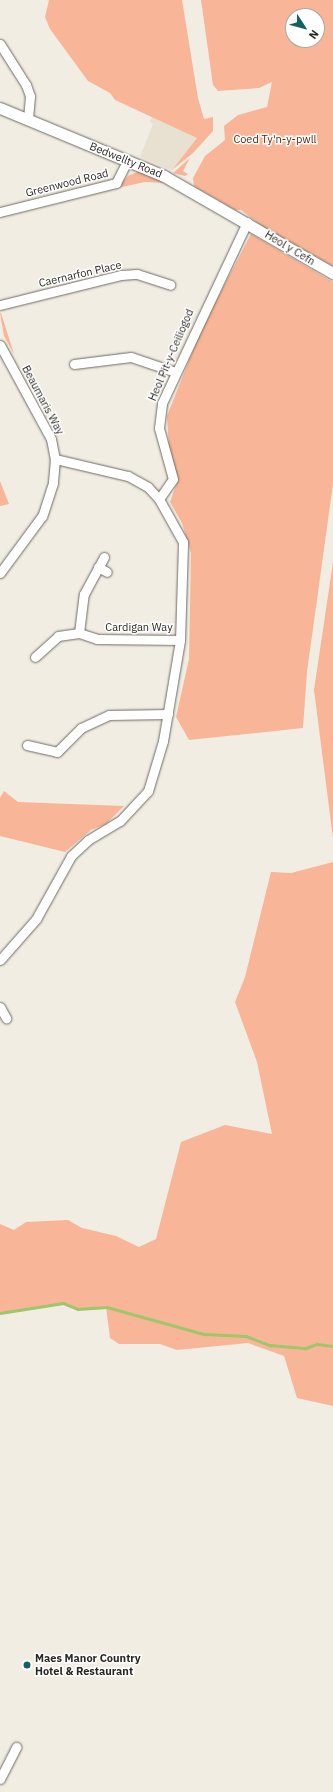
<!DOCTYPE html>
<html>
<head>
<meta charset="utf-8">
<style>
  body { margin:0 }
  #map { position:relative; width:333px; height:1792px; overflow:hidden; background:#f1ede3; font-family:"IBM Plex Sans",sans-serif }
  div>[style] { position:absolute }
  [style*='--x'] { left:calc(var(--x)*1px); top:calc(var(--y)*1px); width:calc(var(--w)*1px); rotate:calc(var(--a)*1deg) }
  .built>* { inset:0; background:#e8e0d0 }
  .green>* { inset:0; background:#f9b597 }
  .stream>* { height:2.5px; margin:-1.25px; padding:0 1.25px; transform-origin:1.25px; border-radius:1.25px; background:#9ec66a }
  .roads { filter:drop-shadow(0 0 1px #6e6a62) drop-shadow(0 0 1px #6e6a62) }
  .minor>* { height:9px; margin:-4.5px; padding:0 4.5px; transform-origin:4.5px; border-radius:4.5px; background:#fff }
  .tertiary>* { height:11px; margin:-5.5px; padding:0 5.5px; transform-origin:5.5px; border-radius:5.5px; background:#fff }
  .dots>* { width:11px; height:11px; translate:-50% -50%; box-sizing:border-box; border:2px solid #fff; border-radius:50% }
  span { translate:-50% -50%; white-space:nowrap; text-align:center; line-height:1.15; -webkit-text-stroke:3px #fff; paint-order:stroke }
  .park-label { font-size:11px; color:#591f00 }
  .street-label { font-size:11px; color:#2a2824 }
  .poi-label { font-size:11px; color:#2a2824; font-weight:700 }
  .left { translate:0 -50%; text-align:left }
  .north { position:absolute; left:285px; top:8px; width:40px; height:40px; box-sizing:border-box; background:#fff; border:1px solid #aaa9a7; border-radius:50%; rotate:126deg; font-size:11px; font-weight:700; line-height:16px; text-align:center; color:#2a2824 }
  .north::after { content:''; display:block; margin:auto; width:14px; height:18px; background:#136260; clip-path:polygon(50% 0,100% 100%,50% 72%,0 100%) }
</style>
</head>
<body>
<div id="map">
  <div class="built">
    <i style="clip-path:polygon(153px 115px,197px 138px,172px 170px,140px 157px,153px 124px,150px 121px)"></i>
  </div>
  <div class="green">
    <i style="clip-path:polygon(49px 0,182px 0,198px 98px,204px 119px,213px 117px,213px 131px,193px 153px,172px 170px,197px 138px,115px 100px,110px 93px,88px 81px,50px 29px,45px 17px)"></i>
    <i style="clip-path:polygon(evenodd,201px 0,333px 0,333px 266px,266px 229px,241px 210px,235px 210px,194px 186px,193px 178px,205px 156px,225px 140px,224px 126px,238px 115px,267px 107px,272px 82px,259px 88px,218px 91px,213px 85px,201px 0,293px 16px,317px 16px,317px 40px,293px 40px,293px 16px)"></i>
    <i style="clip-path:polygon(190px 158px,183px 171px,188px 174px,185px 176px,173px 173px)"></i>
    <i style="clip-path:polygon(137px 172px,142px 172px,166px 183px,145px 182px,117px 188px,128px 176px)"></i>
    <i style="clip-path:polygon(251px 234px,333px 282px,333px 484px,307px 672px,303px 728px,189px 740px,176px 717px,189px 659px,191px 553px,182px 523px,170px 502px,178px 480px,169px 447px,167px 416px,202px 328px)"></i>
    <i style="clip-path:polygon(0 313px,1px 313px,14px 354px,4px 336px)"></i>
    <i style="clip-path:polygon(0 481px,9px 504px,0 506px)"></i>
    <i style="clip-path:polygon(333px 562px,333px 838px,314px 690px)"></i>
    <i style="clip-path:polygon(4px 791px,18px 802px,124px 806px,106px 824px,91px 830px,65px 852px,0 836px,0 798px)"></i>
    <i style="clip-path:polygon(333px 862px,333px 1406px,297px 1398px,284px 1356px,248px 1343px,177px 1350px,160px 1344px,119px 1344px,110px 1338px,106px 1307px,78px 1309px,63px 1303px,0 1313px,0 1224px,14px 1230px,26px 1222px,68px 1220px,82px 1228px,116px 1236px,139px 1247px,156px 1239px,181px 1142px,225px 1125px,272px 1134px,257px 1062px,235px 1002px,245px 977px,271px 872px,291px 873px)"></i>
  </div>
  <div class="stream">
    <i style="--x:0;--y:1313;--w:64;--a:-9"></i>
    <i style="--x:63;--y:1303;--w:16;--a:22"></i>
    <i style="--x:78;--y:1309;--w:29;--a:-4"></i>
    <i style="--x:107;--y:1307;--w:101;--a:15.6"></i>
    <i style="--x:204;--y:1334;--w:42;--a:2.7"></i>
    <i style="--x:246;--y:1336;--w:26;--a:21"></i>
    <i style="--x:270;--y:1345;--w:36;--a:5"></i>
    <i style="--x:306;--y:1348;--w:12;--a:-20"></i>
    <i style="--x:317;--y:1344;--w:16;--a:7"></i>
  </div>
  <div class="roads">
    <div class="minor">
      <i style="--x:0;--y:44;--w:49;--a:57.6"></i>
      <i style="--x:26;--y:85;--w:12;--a:70"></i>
      <i style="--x:30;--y:96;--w:23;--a:95"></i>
      <i style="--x:0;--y:212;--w:120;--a:-14"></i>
      <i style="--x:116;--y:183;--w:25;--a:-63"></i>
      <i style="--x:0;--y:305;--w:125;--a:-13.9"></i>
      <i style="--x:121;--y:275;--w:16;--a:-4"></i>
      <i style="--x:137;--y:274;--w:35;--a:18"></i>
      <i style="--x:0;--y:345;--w:107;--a:61.5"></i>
      <i style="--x:51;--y:439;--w:20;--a:79"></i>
      <i style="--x:55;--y:459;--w:24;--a:95"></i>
      <i style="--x:53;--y:483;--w:35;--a:108"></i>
      <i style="--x:42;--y:516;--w:71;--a:126.4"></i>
      <i style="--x:74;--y:364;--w:57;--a:-7"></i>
      <i style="--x:131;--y:357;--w:46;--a:18.8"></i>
      <i style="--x:159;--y:499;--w:24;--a:-55"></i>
      <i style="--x:173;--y:479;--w:53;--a:-105.4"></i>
      <i style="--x:159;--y:428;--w:25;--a:-83"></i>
      <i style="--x:162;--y:403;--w:200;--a:-64.8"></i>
      <i style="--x:98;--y:567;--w:10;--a:29"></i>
      <i style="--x:79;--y:633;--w:39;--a:-83"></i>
      <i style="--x:84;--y:594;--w:42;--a:-61.6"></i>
      <i style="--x:35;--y:657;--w:31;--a:-42"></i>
      <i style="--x:58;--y:636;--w:21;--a:-8"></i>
      <i style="--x:79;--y:633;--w:19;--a:18"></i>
      <i style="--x:97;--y:639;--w:83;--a:0.7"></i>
      <i style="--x:27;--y:745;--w:31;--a:13"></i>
      <i style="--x:57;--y:752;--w:34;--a:-45"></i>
      <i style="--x:81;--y:728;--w:31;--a:-25"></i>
      <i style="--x:109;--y:715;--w:59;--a:-1"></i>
      <i style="--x:0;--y:960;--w:55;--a:-48.7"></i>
      <i style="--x:36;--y:919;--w:72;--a:-60.9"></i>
      <i style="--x:71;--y:856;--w:23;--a:-43"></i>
      <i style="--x:88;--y:840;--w:37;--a:-31"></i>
      <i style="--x:120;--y:821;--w:41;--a:-47"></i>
      <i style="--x:148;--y:791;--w:52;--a:-73.3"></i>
      <i style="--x:163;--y:741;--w:102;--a:-80.4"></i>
      <i style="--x:180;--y:640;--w:98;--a:-88.2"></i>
      <i style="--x:183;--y:542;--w:49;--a:-119.2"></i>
      <i style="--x:159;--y:499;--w:16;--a:-133"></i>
      <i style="--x:148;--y:487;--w:23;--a:-151"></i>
      <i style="--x:128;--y:476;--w:75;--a:-166.9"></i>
      <i style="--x:0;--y:1007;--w:13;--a:61"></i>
      <i style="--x:0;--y:1779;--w:36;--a:-63"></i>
    </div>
    <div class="tertiary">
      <i style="--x:0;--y:108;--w:178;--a:22.5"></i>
      <i style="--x:164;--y:176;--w:195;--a:29.9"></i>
    </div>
  </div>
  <div class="dots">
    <i style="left:27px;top:1665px;background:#136260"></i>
  </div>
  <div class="park-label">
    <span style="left:275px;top:139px">Coed Ty'n-y-pwll</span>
  </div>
  <div class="street-label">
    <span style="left:126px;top:160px;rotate:22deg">Bedwellty Road</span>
    <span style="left:67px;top:183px;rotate:-14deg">Greenwood Road</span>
    <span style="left:290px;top:248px;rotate:31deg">Heol y Cefn</span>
    <span style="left:80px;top:274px;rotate:-13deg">Caernarfon Place</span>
    <span style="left:171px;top:355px;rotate:-67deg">Heol Pit-y-Ceiliogod</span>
    <span style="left:43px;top:400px;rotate:62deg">Beaumaris Way</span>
    <span style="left:139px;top:627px">Cardigan Way</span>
  </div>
  <div class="poi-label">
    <span class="left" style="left:35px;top:1665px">Maes Manor Country<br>Hotel &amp; Restaurant</span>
  </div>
  <div class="north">N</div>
</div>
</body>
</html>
